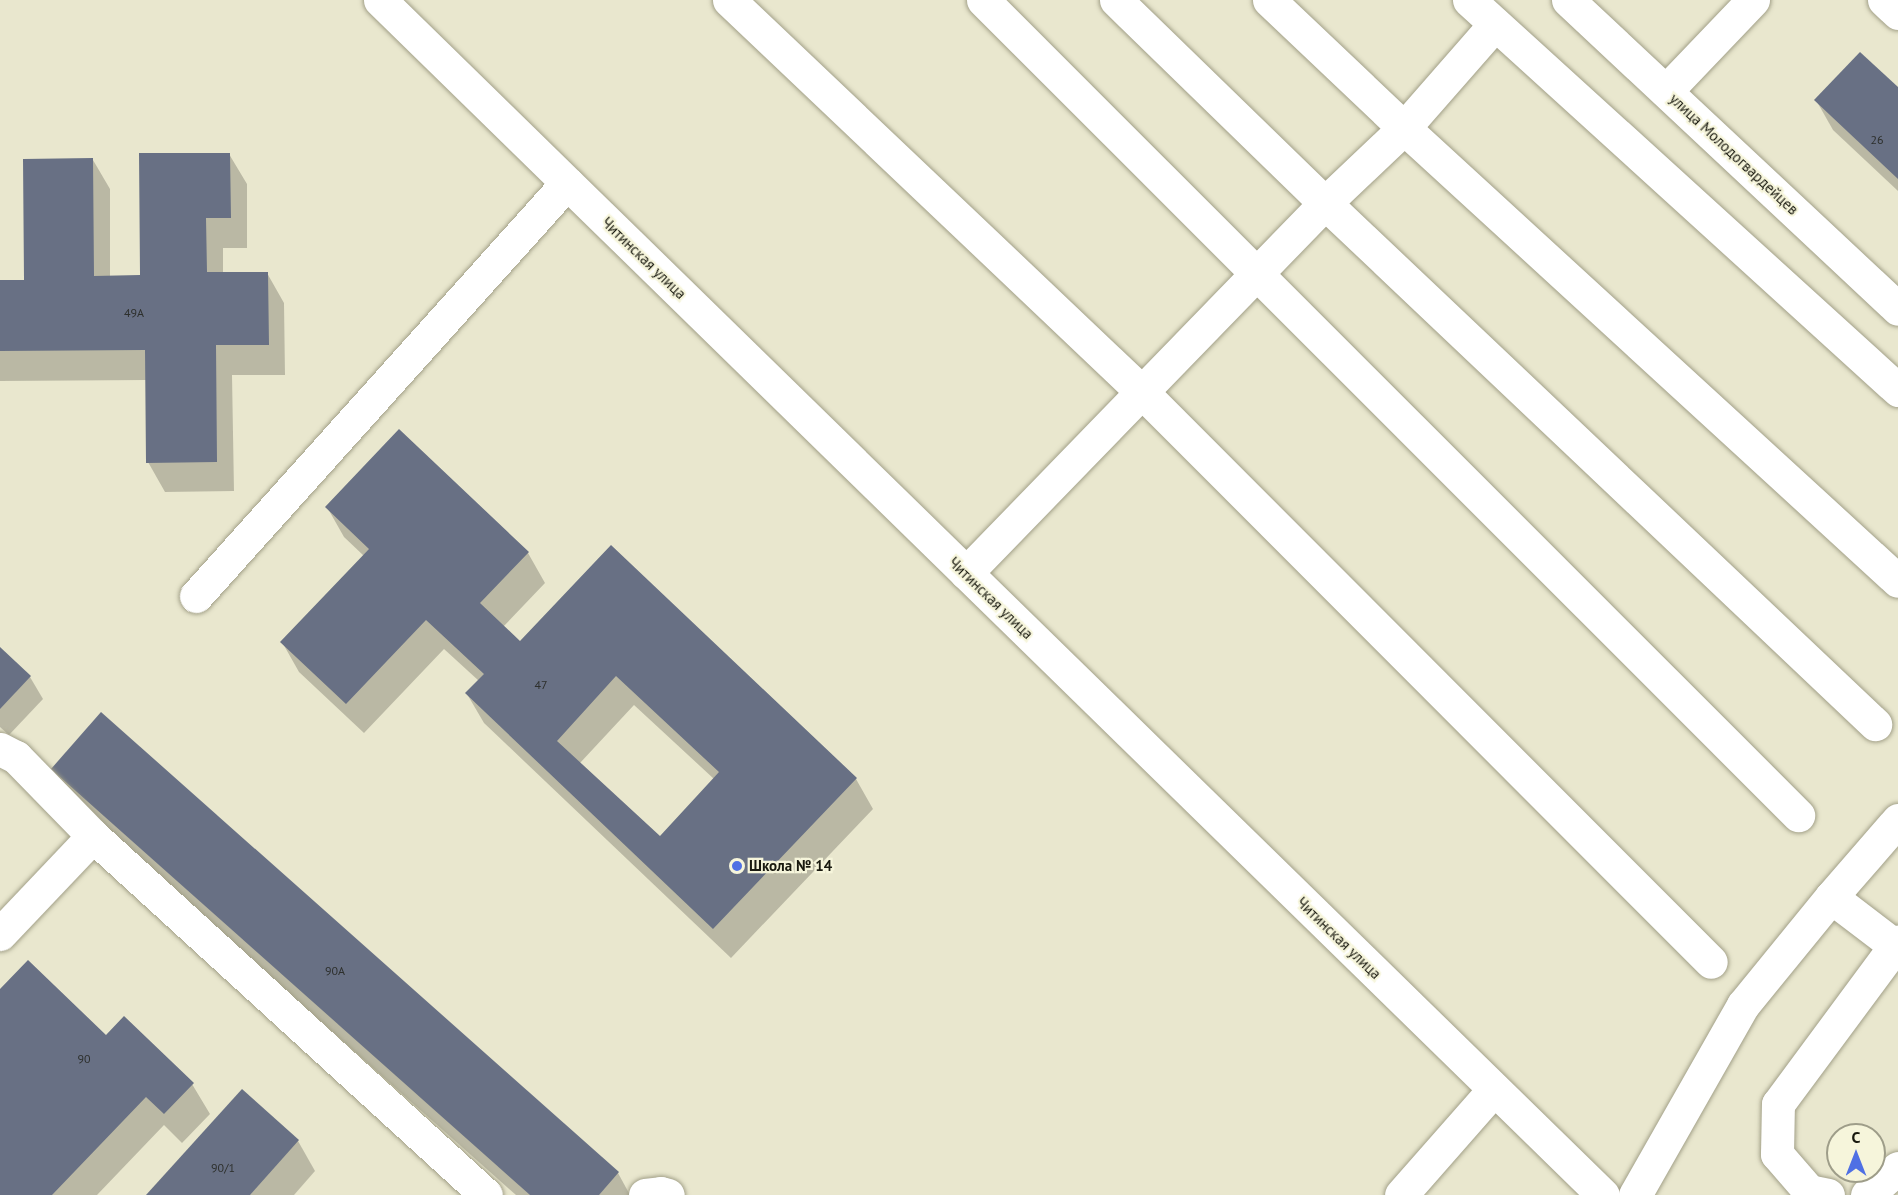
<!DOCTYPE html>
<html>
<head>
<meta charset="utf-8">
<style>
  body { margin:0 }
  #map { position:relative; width:1898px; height:1195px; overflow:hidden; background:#e9e7ce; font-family:"PT Sans",sans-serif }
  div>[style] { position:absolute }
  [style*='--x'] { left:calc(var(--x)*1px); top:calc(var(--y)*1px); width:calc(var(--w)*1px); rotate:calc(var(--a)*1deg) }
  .shadow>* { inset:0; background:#0003 }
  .building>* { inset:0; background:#687084 }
  .roads { filter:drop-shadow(0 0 2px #a2a088) drop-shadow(0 0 2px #a2a088) }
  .minor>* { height:33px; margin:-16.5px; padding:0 16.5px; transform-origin:16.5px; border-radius:16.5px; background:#fff }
  .dots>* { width:16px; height:16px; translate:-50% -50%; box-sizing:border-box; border:3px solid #f6f5db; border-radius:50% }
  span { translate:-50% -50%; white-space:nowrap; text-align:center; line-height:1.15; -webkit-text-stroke:4.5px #f6f5db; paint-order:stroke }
  .number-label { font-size:12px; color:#2d2f2c }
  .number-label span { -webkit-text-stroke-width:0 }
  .street-label { font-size:15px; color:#19190f }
  .poi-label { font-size:15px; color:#19190f; font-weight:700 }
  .left { translate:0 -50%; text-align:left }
  .north { position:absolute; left:1826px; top:1123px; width:60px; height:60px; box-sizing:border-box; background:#f6f5db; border:2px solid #9e9d89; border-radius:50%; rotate:0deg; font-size:16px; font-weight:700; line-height:24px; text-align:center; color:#19190f }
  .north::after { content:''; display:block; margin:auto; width:21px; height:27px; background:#4f70e4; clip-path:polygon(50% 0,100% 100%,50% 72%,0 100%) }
</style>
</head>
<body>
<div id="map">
  <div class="shadow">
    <i style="clip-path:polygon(1898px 89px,1898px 191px,1833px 130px,1816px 100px)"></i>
    <i style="clip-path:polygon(229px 154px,247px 184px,247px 248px,223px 248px,223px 274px,267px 273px,284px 303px,285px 375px,232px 375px,234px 491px,165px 492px,148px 462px,147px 380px,0 381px,0 282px,26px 282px,93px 160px,110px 189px,110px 277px,141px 277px)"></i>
    <i style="clip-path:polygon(evenodd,327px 507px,528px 553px,545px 583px,503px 627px,520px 643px,611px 547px,856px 779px,873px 809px,731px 958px,484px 723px,467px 694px,479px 681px,444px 649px,364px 733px,299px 672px,282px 642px,364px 556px,344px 537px,327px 507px,634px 705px,714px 779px,660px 838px,580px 763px,634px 705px)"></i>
    <i style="clip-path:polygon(0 649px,30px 677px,43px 699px,9px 735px,0 727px)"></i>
    <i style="clip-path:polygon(53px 769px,618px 1173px,630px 1195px,516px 1195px,70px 799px)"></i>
    <i style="clip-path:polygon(0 991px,192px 1084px,210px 1114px,182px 1143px,164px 1125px,97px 1195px,0 1195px)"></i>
    <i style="clip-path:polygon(242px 1091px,298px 1141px,315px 1171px,294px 1195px,148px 1195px)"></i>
  </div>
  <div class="building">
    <i style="clip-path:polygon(1860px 52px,1898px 87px,1898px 179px,1814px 100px)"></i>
    <i style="clip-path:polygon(139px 153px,230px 153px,231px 218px,206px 218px,207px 272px,268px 272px,269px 345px,216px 345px,217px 462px,146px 463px,145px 350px,0 351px,0 280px,24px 280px,23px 159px,93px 158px,94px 276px,140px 275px)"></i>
    <i style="clip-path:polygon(evenodd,399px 429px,529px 552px,480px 603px,520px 641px,611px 545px,857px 778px,713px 929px,465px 693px,484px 674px,426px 620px,346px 704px,280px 642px,369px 549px,325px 507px,399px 429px,616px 676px,719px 772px,660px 836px,557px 741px,616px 676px)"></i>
    <i style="clip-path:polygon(0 647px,31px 676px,0 709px)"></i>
    <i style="clip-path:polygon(101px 712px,619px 1172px,599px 1195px,530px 1195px,51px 769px)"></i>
    <i style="clip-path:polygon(28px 960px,106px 1035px,124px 1016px,194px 1083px,164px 1114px,146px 1097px,52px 1195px,0 1195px,0 989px)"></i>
    <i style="clip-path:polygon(242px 1089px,299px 1140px,250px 1195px,146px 1195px)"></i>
  </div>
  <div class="roads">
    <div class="minor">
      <i style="--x:380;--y:0;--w:1710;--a:44.34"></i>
      <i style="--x:729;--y:0;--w:569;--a:43.51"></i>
      <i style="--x:1142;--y:392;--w:805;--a:45.05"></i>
      <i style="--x:983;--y:0;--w:1153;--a:45"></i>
      <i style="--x:1116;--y:0;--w:291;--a:44.2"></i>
      <i style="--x:1325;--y:203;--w:758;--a:43.45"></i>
      <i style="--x:1269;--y:0;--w:186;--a:43.5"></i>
      <i style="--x:1404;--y:128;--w:670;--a:42.52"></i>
      <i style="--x:1469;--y:0;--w:580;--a:42.27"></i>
      <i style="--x:1568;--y:0;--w:452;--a:43.1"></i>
      <i style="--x:1884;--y:0;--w:19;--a:43"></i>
      <i style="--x:1666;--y:91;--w:126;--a:-46.3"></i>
      <i style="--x:966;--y:573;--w:516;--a:-45.86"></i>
      <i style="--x:1325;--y:203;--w:109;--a:-43.5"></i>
      <i style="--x:1404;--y:128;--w:138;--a:-48.8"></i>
      <i style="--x:196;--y:596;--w:555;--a:-48.07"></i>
      <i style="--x:0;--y:749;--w:18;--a:27"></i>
      <i style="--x:16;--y:757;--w:110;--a:45.7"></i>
      <i style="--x:93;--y:836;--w:532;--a:42.41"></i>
      <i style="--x:1831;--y:897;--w:79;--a:37.3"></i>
      <i style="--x:0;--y:934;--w:135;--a:-46.5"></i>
      <i style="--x:645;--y:1195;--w:16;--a:-7"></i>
      <i style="--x:661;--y:1193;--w:7;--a:16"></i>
      <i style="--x:1401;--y:1195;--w:141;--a:-48.7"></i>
      <i style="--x:1635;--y:1195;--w:219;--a:-60.4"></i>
      <i style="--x:1743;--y:1005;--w:139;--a:-50.8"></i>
      <i style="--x:1831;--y:897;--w:102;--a:-49"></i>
      <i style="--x:1828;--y:1195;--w:19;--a:-168"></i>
      <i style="--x:1809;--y:1191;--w:49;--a:-130.9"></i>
      <i style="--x:1777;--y:1154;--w:50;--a:-88.9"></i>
      <i style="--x:1778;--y:1104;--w:202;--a:-53.5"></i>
      <i style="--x:1867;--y:1195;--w:41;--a:-41.1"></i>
    </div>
  </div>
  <div class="dots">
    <i style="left:737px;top:866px;background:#4f70e4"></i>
  </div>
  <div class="number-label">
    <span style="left:1877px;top:140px">26</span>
    <span style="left:134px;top:313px">49А</span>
    <span style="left:541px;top:685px">47</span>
    <span style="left:335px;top:971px">90А</span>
    <span style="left:84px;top:1059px">90</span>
    <span style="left:223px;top:1168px">90/1</span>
  </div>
  <div class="street-label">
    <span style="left:1734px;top:154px;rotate:43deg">улица Молодогвардейцев</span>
    <span style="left:644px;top:258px;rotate:44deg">Читинская улица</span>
    <span style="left:991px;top:598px;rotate:44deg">Читинская улица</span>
    <span style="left:1339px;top:938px;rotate:44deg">Читинская улица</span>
  </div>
  <div class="poi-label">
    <span class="left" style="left:749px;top:866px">Школа № 14</span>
  </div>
  <div class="north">С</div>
</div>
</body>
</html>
